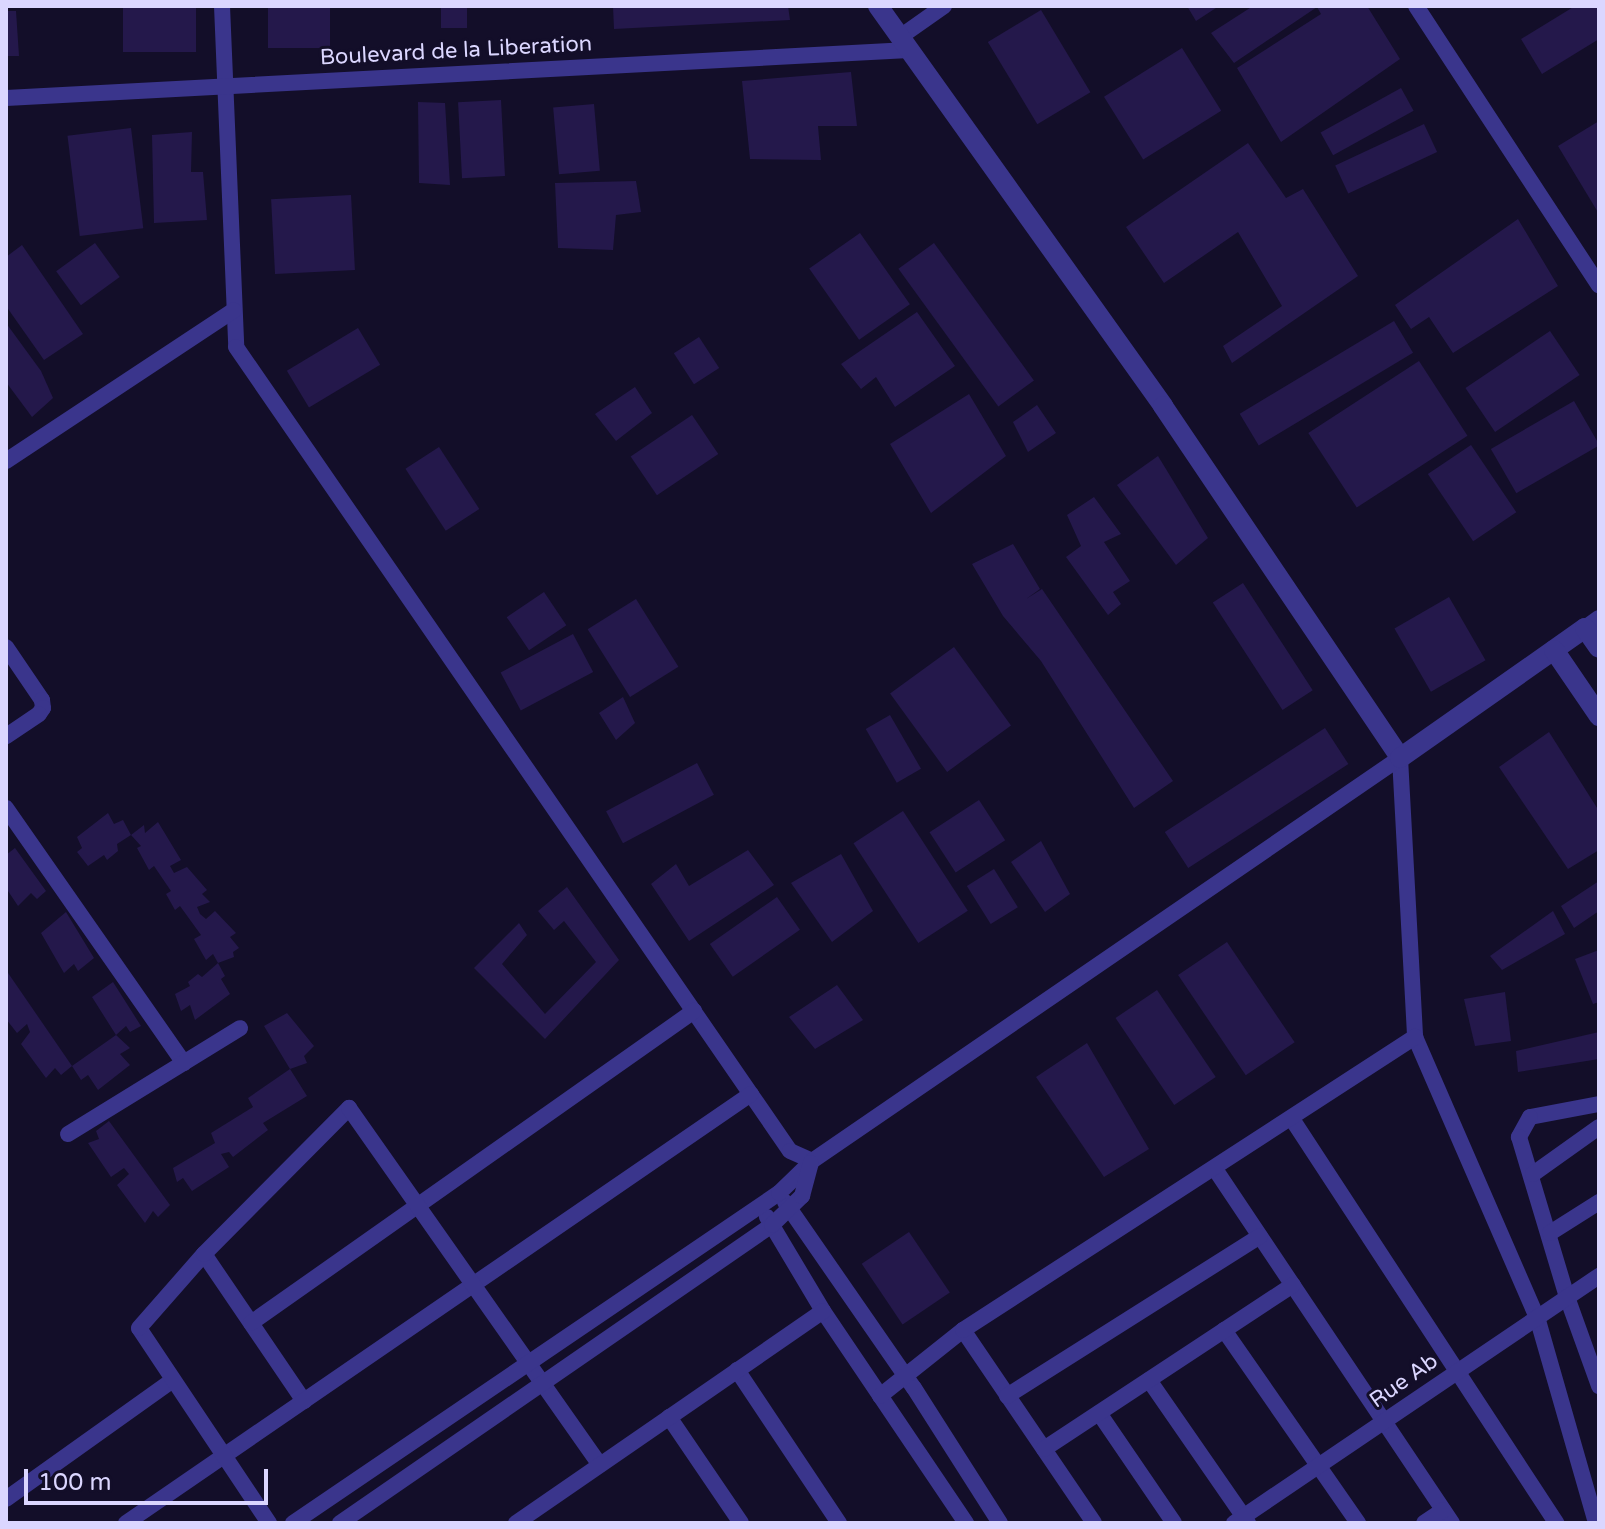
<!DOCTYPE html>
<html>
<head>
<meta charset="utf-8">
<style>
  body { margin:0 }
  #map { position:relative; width:1605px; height:1529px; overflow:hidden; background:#130e29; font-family:"Varela Round",sans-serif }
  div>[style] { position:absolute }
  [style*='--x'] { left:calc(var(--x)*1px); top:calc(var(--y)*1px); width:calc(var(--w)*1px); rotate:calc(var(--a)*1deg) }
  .building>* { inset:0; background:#24184b; transform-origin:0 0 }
  .minor>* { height:16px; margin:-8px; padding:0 8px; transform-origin:8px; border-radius:8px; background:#3a358c }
  .tertiary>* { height:20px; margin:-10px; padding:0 10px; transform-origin:10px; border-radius:10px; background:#3a358c }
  span { translate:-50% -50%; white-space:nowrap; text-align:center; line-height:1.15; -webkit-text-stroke:6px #130e29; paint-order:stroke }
  .street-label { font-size:22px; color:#dbd6ff }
  .frame { position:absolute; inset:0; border:8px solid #dbd6ff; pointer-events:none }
  .scale { position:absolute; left:24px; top:1469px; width:244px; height:36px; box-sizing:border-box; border:4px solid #dbd6ff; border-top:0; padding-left:10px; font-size:24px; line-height:28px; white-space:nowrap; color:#dbd6ff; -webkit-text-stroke:6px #130e29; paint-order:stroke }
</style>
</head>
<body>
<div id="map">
  <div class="building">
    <i style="left:123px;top:6px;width:73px;height:46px"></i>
    <i style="left:268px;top:6px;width:62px;height:42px"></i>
    <i style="left:441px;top:6px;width:26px;height:22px"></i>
    <i style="clip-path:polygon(613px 6px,788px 6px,790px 20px,614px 29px)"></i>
    <i style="clip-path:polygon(1187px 6px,1219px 6px,1196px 21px)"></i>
    <i style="clip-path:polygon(1253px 6px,1367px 6px,1400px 59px,1281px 142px,1237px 68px,1321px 14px,1317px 7px,1234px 63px,1211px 33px)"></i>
    <i style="clip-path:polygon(1575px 6px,1599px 6px,1599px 39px,1542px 74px,1521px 39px)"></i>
    <i style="left:1041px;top:10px;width:96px;height:62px;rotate:59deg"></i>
    <i style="clip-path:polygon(6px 11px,16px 11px,19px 56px,6px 56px)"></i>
    <i style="left:1182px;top:48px;width:74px;height:92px;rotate:58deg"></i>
    <i style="clip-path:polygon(851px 72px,857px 126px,818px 126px,821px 160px,750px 159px,742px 81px)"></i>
    <i style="left:1401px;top:88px;width:26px;height:92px;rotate:61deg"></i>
    <i style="left:501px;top:100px;width:76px;height:43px;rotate:87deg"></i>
    <i style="clip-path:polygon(418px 102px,445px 103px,450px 185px,419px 183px)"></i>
    <i style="left:594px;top:104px;width:67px;height:41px;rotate:85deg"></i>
    <i style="clip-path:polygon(1599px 121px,1599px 214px,1558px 146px)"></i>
    <i style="left:1424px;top:124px;width:31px;height:98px;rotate:65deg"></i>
    <i style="left:131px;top:128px;width:101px;height:64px;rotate:83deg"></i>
    <i style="clip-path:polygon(192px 132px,191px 172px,203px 172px,207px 220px,154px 223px,152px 135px)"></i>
    <i style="clip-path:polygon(1248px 143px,1286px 198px,1303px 189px,1358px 276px,1232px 363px,1223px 346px,1282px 306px,1238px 232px,1164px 283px,1126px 227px)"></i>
    <i style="clip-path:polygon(636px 181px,641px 212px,616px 215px,613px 250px,558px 248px,555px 183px)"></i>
    <i style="left:351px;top:195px;width:75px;height:80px;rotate:87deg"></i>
    <i style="clip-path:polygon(1518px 219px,1558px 286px,1453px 353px,1429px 317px,1411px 329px,1395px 305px)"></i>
    <i style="left:860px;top:233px;width:87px;height:62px;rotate:55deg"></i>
    <i style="left:95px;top:243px;width:42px;height:48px;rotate:54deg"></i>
    <i style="left:934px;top:243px;width:170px;height:44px;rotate:54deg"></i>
    <i style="clip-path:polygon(22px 245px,83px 334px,44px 360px,6px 306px,6px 257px)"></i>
    <i style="clip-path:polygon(917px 312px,955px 366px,895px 407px,876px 377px,861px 389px,841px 364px)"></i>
    <i style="left:1394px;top:321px;width:37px;height:180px;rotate:59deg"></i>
    <i style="clip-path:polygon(6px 323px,41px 371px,53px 398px,32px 417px,6px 382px)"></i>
    <i style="left:358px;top:328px;width:43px;height:83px;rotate:59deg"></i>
    <i style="left:1550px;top:331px;width:53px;height:102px;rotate:56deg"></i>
    <i style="left:699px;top:337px;width:37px;height:30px;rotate:57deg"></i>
    <i style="left:1419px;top:361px;width:89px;height:132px;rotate:57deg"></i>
    <i style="clip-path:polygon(635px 387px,652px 413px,616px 441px,595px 414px)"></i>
    <i style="clip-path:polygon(969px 394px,1006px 456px,931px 513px,890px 444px)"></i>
    <i style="left:1574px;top:401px;width:51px;height:96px;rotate:60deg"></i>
    <i style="clip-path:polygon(1037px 405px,1056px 433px,1028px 452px,1013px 422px)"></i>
    <i style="left:692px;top:415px;width:47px;height:74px;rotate:56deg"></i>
    <i style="left:1471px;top:445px;width:81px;height:52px;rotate:56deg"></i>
    <i style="left:439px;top:447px;width:74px;height:40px;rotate:57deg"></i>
    <i style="clip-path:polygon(1158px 456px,1208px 538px,1176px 565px,1117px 485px)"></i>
    <i style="clip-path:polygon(1094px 497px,1121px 534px,1104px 542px,1130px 581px,1113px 592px,1121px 604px,1108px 615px,1066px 557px,1081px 546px,1067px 515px)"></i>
    <i style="clip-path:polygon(1013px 544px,1040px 589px,1026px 599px,1042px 589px,1173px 781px,1134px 808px,1041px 661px,1003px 616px,972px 564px)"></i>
    <i style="left:1243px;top:583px;width:128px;height:36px;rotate:57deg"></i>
    <i style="left:544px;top:592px;width:40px;height:45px;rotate:56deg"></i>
    <i style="left:1449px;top:597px;width:73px;height:63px;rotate:60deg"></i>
    <i style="left:636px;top:599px;width:80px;height:57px;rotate:58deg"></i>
    <i style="left:573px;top:634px;width:43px;height:82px;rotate:62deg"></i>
    <i style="left:954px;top:647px;width:97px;height:79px;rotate:54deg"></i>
    <i style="clip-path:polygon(623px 697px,635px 723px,616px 740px,599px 713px)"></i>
    <i style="left:890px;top:715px;width:62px;height:28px;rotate:60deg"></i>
    <i style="left:1325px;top:728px;width:43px;height:191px;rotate:57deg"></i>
    <i style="clip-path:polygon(1549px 732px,1599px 811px,1599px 850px,1568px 869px,1499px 767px)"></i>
    <i style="left:697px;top:763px;width:36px;height:103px;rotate:62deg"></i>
    <i style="left:979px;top:800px;width:48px;height:59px;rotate:57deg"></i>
    <i style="left:903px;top:811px;width:119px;height:59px;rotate:57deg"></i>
    <i style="clip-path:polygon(108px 813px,114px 824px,123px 820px,131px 835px,117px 844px,118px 851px,107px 860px,104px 855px,88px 866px,77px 852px,82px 848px,77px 837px)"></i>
    <i style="clip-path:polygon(158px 822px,181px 860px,170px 866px,174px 873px,187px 867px,207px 890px,202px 894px,210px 902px,197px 907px,200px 914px,206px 919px,215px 911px,236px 933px,230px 937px,239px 948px,233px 952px,234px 957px,218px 963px,213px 954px,206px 960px,194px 939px,201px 935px,180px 906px,175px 910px,166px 894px,171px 891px,154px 866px,149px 870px,137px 848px,141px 846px,131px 835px,144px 825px,145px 833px)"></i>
    <i style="clip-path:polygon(1041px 841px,1070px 894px,1045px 912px,1011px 862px)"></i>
    <i style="clip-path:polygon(15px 848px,46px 891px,37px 899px,31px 893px,18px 906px,6px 888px,6px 855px)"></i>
    <i style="clip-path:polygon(748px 850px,774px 885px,689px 941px,651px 884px,676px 864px,689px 886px)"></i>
    <i style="clip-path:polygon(841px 854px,873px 911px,832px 942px,791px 883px)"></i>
    <i style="left:994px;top:869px;width:45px;height:32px;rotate:58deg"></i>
    <i style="clip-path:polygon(1599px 881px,1599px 911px,1574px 928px,1561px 906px)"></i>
    <i style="clip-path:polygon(567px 887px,619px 960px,545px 1039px,474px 968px,519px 923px,527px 935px,502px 964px,545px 1014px,596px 962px,564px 921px,554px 930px,538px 911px)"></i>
    <i style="left:777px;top:897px;width:40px;height:82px;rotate:55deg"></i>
    <i style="clip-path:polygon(1553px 911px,1565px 934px,1502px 970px,1490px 956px)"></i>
    <i style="clip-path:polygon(66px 912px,94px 958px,78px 971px,74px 964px,64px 973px,41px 933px)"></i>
    <i style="left:1227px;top:942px;width:121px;height:59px;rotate:56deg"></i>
    <i style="clip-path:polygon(1599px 950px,1599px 1002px,1593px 1004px,1575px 959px)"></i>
    <i style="clip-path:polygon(218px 963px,225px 976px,221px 979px,230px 994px,195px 1020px,190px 1005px,181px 1011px,175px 994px,190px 986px,188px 982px,198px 974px,202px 977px)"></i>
    <i style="clip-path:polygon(6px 970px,72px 1066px,61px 1075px,55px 1068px,46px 1078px,21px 1044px,30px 1032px,27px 1024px,17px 1033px,6px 1019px)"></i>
    <i style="clip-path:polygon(113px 982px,141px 1026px,130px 1032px,126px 1026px,116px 1035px,130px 1048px,120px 1054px,130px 1065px,98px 1090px,88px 1075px,81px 1080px,72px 1066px,116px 1035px,92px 997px)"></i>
    <i style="clip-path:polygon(837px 985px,863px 1020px,815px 1049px,789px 1017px)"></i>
    <i style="left:1157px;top:990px;width:105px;height:50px;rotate:56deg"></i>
    <i style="clip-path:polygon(1505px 992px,1511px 1041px,1475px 1046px,1464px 999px)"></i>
    <i style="clip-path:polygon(287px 1013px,314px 1046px,304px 1056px,307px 1063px,290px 1069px,307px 1096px,263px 1123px,268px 1130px,233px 1157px,229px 1152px,221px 1154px,229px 1167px,192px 1191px,183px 1178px,177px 1182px,173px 1168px,215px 1143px,211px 1133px,253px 1107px,248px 1098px,290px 1069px,264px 1026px)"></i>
    <i style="clip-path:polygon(1599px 1032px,1599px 1059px,1518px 1072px,1516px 1051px)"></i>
    <i style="clip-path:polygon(1087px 1043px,1149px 1149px,1104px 1177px,1036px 1077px)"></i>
    <i style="clip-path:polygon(109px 1121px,170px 1205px,158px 1217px,153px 1211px,145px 1223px,117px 1185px,129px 1174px,124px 1168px,111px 1177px,88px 1143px,99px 1139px,96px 1131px)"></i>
    <i style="left:909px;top:1232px;width:73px;height:57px;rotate:56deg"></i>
  </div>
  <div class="minor">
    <i style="--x:222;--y:6;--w:341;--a:87.6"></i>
    <i style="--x:236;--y:347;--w:976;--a:55.43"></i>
    <i style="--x:790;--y:1151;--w:24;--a:24"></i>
    <i style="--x:1416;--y:6;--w:334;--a:56.8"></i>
    <i style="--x:900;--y:37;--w:54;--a:-35.2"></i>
    <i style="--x:6;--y:98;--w:904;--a:-3.04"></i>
    <i style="--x:6;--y:461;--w:273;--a:-33.5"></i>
    <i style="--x:1585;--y:628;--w:17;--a:-36"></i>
    <i style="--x:6;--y:647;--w:64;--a:55.8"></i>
    <i style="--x:42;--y:700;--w:8;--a:83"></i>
    <i style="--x:43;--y:708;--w:7;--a:124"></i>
    <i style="--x:39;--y:714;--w:40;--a:146"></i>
    <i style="--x:1400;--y:758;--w:279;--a:86.9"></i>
    <i style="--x:1415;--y:1037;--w:305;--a:66.5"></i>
    <i style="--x:1537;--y:1317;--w:214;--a:74"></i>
    <i style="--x:6;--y:808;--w:311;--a:55.1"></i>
    <i style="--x:1599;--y:1104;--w:70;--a:169.3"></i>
    <i style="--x:1530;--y:1117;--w:23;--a:119"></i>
    <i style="--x:1519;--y:1137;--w:167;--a:73.3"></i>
    <i style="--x:1567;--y:1297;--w:95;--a:70.2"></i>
    <i style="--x:1292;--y:1119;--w:483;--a:56.8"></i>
    <i style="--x:68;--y:1134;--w:202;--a:-31.6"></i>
    <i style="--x:1215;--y:1169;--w:426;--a:56.2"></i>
    <i style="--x:1533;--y:1174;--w:81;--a:-35.5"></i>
    <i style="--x:785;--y:1202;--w:226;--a:55.3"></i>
    <i style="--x:914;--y:1388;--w:160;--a:57.5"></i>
    <i style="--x:767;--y:1217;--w:109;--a:59.2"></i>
    <i style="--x:823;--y:1311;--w:256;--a:56"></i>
    <i style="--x:1550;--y:1233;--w:58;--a:-32.3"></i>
    <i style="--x:204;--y:1254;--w:178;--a:55.8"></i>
    <i style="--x:251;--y:1323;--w:542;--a:-35.16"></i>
    <i style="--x:963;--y:1330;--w:233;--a:55.8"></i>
    <i style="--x:1224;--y:1330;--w:235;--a:55.2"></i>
    <i style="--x:737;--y:1370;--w:184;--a:56.3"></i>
    <i style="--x:1149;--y:1380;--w:174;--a:55.3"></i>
    <i style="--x:880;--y:1396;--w:106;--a:-38.5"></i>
    <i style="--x:963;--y:1330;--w:539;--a:-32.95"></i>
    <i style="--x:1007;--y:1396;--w:299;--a:-32.3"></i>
    <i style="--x:1099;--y:1413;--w:133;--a:55.7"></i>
    <i style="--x:669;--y:1417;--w:128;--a:55.8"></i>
    <i style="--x:1044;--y:1449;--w:298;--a:-33.4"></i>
    <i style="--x:6;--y:1499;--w:205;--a:-35.5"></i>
    <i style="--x:126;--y:1523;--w:758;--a:-34.47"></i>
    <i style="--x:269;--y:1523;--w:234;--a:-123.7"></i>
    <i style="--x:139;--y:1328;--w:98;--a:-48.7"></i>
    <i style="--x:204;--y:1254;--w:206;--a:-45.2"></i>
    <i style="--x:349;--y:1108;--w:436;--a:54.9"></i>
    <i style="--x:293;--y:1523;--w:587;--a:-34.18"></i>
    <i style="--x:779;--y:1193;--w:46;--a:-44.1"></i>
    <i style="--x:812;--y:1161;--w:713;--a:-34.43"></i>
    <i style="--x:340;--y:1523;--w:525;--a:-34.6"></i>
    <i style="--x:772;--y:1225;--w:42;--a:-44"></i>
    <i style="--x:802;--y:1196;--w:34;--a:-75"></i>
    <i style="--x:516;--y:1523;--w:373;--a:-34.6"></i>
    <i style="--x:1234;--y:1523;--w:441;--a:-34.1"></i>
    <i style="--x:1424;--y:1523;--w:23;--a:-34"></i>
  </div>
  <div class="tertiary">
    <i style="--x:878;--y:6;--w:491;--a:54.5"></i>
    <i style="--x:1163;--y:406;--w:424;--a:56"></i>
    <i style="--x:1400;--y:758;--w:226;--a:-35.1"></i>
    <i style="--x:1585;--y:628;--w:24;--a:55"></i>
    <i style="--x:1554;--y:650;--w:80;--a:55.7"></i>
  </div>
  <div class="street-label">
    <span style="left:456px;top:51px;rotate:-3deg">Boulevard de la Liberation</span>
    <span style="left:1404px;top:1381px;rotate:-35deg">Rue Ab</span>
  </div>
  <div class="frame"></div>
  <div class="scale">100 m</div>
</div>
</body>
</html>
